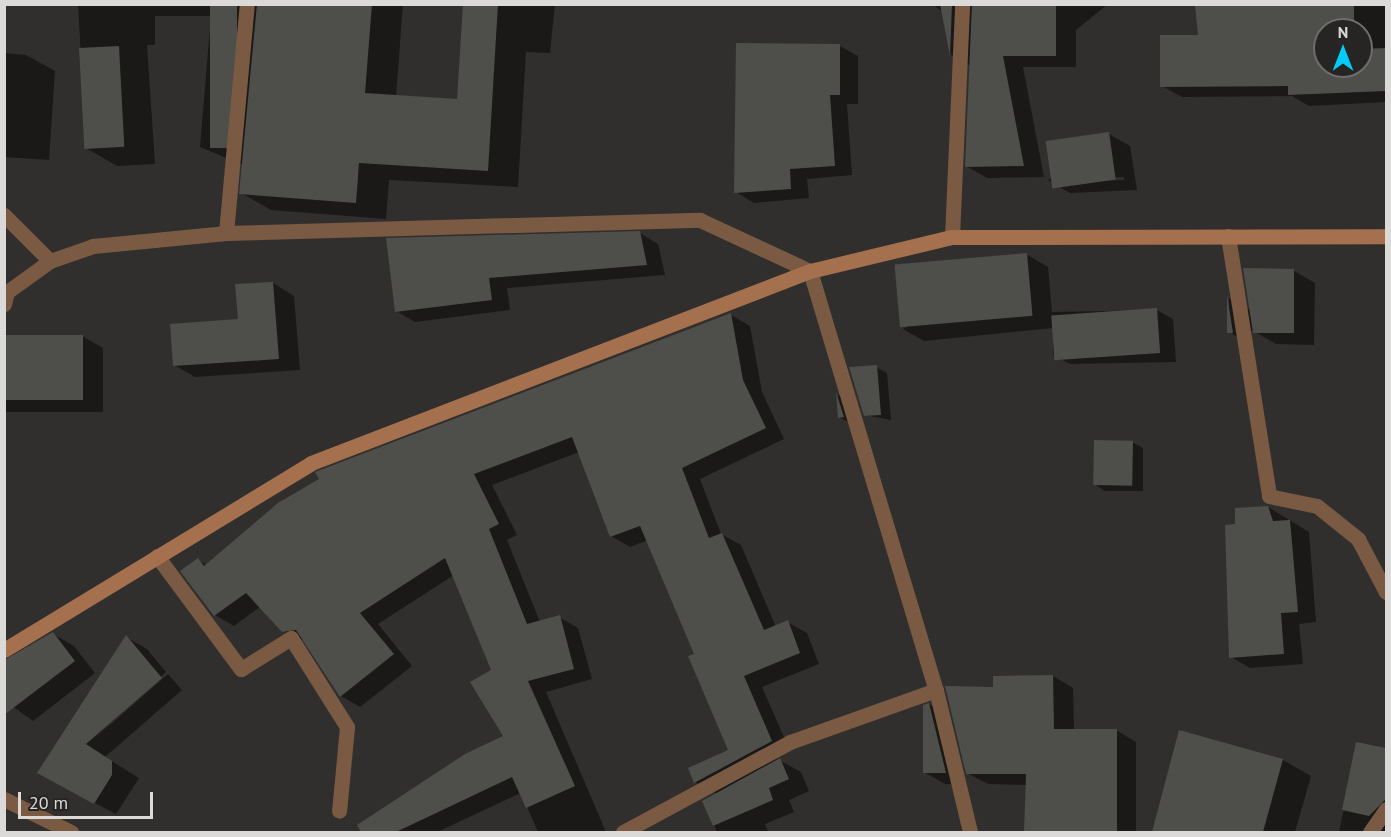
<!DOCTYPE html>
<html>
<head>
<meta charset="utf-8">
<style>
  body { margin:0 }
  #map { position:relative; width:1391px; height:837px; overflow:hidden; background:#312f2d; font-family:"PT Sans",sans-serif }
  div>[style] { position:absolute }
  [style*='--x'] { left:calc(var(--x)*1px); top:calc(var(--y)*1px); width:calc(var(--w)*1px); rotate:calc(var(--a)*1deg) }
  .shadow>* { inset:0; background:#0007 }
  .building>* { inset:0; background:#4e4e4b; transform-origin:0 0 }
  .service>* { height:15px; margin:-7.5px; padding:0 7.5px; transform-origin:7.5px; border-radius:7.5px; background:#7b5a44 }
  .minor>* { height:15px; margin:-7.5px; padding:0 7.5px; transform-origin:7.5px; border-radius:7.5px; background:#7b5a44 }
  .secondary>* { height:15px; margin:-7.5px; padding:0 7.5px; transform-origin:7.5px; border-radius:7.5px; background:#a5704e }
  span { translate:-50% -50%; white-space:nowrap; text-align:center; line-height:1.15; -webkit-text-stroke:5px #272523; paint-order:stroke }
  .frame { position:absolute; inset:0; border:6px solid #dbdad8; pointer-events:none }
  .north { position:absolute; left:1313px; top:18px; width:60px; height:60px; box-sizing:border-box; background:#272523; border:2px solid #6f6d6b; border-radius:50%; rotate:0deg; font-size:16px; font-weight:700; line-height:24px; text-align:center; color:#dbdad8 }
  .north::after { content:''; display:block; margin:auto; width:21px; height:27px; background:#04cbf9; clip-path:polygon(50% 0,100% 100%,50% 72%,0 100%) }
  .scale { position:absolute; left:18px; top:792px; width:135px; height:27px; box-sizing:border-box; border:3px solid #dbdad8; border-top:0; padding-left:8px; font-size:18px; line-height:21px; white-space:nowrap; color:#dbdad8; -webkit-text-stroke:4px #272523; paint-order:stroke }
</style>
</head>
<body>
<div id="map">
  <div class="shadow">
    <i style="clip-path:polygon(78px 4px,403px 4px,396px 97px,458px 101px,465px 4px,555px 4px,550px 53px,526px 52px,518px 187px,389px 180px,386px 219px,271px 210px,241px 193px,243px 165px,200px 147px,211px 16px,155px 16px,155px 45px,147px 45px,155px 164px,117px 166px,86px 148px)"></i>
    <i style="clip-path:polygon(932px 4px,1108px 4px,1076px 30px,1076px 67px,1023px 67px,1044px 177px,987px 178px,966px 166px,971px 66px,951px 55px,943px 12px)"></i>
    <i style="clip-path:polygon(evenodd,1197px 4px,1386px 4px,1386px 102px,1309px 106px,1292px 96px,1182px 97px,1162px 86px,1200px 36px,1197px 4px,1325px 30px,1361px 30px,1361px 66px,1325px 66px,1325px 30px)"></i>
    <i style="clip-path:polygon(840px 46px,858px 56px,858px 104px,847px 104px,852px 175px,807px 179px,809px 198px,754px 203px,736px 192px)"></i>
    <i style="clip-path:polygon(4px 53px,26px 55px,55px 71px,49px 160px,4px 157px)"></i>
    <i style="clip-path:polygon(evenodd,1109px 134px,1130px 146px,1137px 190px,1070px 193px,1048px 180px,1109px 134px,1124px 177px,1124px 180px,1067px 182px,1067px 179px,1124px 177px)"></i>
    <i style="clip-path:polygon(640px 233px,658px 244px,665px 275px,507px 288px,510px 310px,415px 322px,396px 311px,388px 240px)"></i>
    <i style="clip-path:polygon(1026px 254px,1048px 267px,1052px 312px,1157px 310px,1173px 319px,1176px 362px,1070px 364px,1053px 355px,1053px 328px,924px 341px,903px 329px)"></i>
    <i style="clip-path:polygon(1245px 270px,1294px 271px,1315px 283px,1314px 345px,1276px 344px,1252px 330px,1250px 344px,1229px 332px,1229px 298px,1251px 310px)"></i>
    <i style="clip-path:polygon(273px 283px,294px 296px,300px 370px,195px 377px,174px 365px,240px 321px)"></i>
    <i style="clip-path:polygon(731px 315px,750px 326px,762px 392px,784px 439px,700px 479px,721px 534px,741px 545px,776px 627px,787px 622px,807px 633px,819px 664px,762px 687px,790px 751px,777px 759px,801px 772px,809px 791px,789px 800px,794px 812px,765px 824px,768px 832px,717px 832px,704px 801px,717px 794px,695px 782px,730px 751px,695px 655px,648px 540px,630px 547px,611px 536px,579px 452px,492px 485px,517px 535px,507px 540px,540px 622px,559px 617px,578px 628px,592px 679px,546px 692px,606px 832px,538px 832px,521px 793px,437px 832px,363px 832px,359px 826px,506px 737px,493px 671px,454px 575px,378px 624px,412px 666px,360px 707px,341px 696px,307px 642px,283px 631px,261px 606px,234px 626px,215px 615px,198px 560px,207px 565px)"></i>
    <i style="clip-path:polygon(4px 336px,82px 336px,103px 348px,103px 412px,4px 412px)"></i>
    <i style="clip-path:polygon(876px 367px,887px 373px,891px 420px,865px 415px)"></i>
    <i style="clip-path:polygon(838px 395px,847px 400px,850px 423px,839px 417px)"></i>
    <i style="clip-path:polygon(1132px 442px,1143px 448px,1143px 491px,1105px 491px,1094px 484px)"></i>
    <i style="clip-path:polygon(1268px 507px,1309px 532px,1316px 622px,1299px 624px,1303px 664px,1250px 668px,1231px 657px)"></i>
    <i style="clip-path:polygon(53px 634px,74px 646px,95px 673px,33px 721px,4px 700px,4px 659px)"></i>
    <i style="clip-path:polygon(126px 637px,147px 649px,166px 672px,86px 746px,168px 674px,182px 690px,105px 757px,139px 778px,116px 814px,60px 785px)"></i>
    <i style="clip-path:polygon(1053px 676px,1073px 688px,1074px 730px,1116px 730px,1136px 742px,1136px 832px,1025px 832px,1027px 785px,988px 784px,967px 773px,995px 688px)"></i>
    <i style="clip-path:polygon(929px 704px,950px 717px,966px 785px,945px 784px,924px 772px)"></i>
    <i style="clip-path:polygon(1180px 732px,1283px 760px,1311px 776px,1295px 832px,1153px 832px)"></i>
    <i style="clip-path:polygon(1357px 743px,1386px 749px,1386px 832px,1339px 832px)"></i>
  </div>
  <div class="building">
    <i style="left:210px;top:4px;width:27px;height:144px"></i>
    <i style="clip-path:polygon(257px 4px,372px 4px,365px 93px,457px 99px,463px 4px,498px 4px,488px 171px,359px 163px,356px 203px,239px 194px)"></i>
    <i style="clip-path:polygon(940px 4px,952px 4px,950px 56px)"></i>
    <i style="clip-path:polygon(972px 4px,1056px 4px,1056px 56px,1003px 56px,1024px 166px,965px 167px)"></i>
    <i style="clip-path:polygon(1354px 4px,1354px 30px,1325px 30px,1325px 66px,1361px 66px,1361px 49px,1386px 48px,1386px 91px,1288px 95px,1288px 86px,1160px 87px,1160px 35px,1198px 35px,1195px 5px)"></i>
    <i style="clip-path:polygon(736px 43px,840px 44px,840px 95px,830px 95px,835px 166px,790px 169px,791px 189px,734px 193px)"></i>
    <i style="left:119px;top:46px;width:101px;height:40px;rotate:87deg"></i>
    <i style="left:1109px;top:132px;width:48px;height:64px;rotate:82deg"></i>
    <i style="clip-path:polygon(640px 231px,647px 265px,489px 278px,492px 300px,395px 312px,386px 238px)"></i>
    <i style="left:1027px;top:253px;width:63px;height:133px;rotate:85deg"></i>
    <i style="clip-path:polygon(1243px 268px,1294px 269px,1294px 333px,1253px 333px)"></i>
    <i style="clip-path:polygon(273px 282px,279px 359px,173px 366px,170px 324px,238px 319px,235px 284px)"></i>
    <i style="clip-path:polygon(1227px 295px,1233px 333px,1227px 333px)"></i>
    <i style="left:1157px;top:308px;width:45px;height:106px;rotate:86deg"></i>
    <i style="clip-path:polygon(731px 313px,743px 380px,766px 428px,682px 468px,709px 538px,722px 533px,764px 630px,788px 620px,800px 653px,744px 676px,772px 741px,694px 783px,688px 768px,728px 750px,688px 656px,694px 654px,640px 526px,610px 537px,572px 437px,474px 474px,499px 524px,489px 529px,527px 624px,560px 615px,574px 669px,528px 681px,575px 786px,526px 808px,512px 777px,396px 832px,361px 832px,357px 825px,465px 754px,503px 736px,470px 682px,491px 670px,445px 558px,360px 613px,394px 654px,340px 697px,296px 630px,282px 632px,246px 593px,214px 616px,180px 571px,198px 558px,204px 566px,278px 503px,319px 479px,315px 472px)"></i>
    <i style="left:4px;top:335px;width:79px;height:65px"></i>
    <i style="clip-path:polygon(877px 365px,881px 415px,864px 416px,849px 367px)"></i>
    <i style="clip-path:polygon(836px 392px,844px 417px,838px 418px)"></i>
    <i style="left:1094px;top:440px;width:39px;height:45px;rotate:1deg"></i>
    <i style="clip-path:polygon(1268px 506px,1273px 521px,1290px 520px,1298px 612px,1281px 613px,1284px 654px,1229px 658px,1225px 525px,1235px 524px,1235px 508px)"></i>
    <i style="clip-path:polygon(53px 632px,75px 661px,4px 715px,4px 660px)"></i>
    <i style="clip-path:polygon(126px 635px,162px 678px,86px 744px,112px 761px,112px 775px,94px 804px,37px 773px)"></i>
    <i style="clip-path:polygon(1053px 675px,1054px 729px,1117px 729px,1117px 832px,1024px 832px,1026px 774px,966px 774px,945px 686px,993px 687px,993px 676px)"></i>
    <i style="clip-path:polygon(929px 703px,946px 773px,923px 773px,923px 705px)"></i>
    <i style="clip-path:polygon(1179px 730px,1283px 759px,1263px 832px,1152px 832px)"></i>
    <i style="clip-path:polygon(1356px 742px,1386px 748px,1386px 799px,1369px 816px,1342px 810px)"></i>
    <i style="clip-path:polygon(780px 758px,789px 779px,769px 788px,773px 800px,713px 826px,702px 801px)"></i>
  </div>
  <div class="service">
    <i style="--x:4;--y:215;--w:65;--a:45"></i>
    <i style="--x:1228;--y:236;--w:263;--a:81"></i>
    <i style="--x:1269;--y:496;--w:49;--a:11.8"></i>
    <i style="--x:1317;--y:506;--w:53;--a:38.8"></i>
    <i style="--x:1358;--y:539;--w:60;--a:62.2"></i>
    <i style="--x:157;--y:556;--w:141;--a:53.4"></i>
    <i style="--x:241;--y:669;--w:59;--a:-31.8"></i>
    <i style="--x:291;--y:638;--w:105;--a:57.8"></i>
    <i style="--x:347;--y:727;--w:84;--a:95.4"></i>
    <i style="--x:4;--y:799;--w:75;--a:26.2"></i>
  </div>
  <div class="minor">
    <i style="--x:226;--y:233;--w:230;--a:-84.8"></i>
    <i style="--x:952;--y:237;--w:233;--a:-87.5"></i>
    <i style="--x:4;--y:304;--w:12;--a:-76"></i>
    <i style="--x:7;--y:292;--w:53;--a:-35.8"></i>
    <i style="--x:50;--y:261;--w:46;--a:-19.2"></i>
    <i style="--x:93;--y:246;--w:134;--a:-5.6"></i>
    <i style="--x:226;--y:233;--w:474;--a:-1.6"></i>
    <i style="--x:700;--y:220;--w:121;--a:24.9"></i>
    <i style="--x:810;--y:271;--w:438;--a:73.3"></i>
    <i style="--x:936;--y:690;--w:146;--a:76.5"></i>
    <i style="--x:623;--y:832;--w:190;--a:-28.3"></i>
    <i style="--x:790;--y:742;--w:155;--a:-19.6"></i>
    <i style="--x:1370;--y:832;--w:28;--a:-55"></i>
  </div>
  <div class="secondary">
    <i style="--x:4;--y:650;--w:359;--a:-31.3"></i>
    <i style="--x:311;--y:463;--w:535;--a:-21.05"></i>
    <i style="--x:810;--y:271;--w:146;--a:-13.5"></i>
    <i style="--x:952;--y:237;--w:434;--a:-0.1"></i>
  </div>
  <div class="frame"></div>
  <div class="north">N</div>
  <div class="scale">20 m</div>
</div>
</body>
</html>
